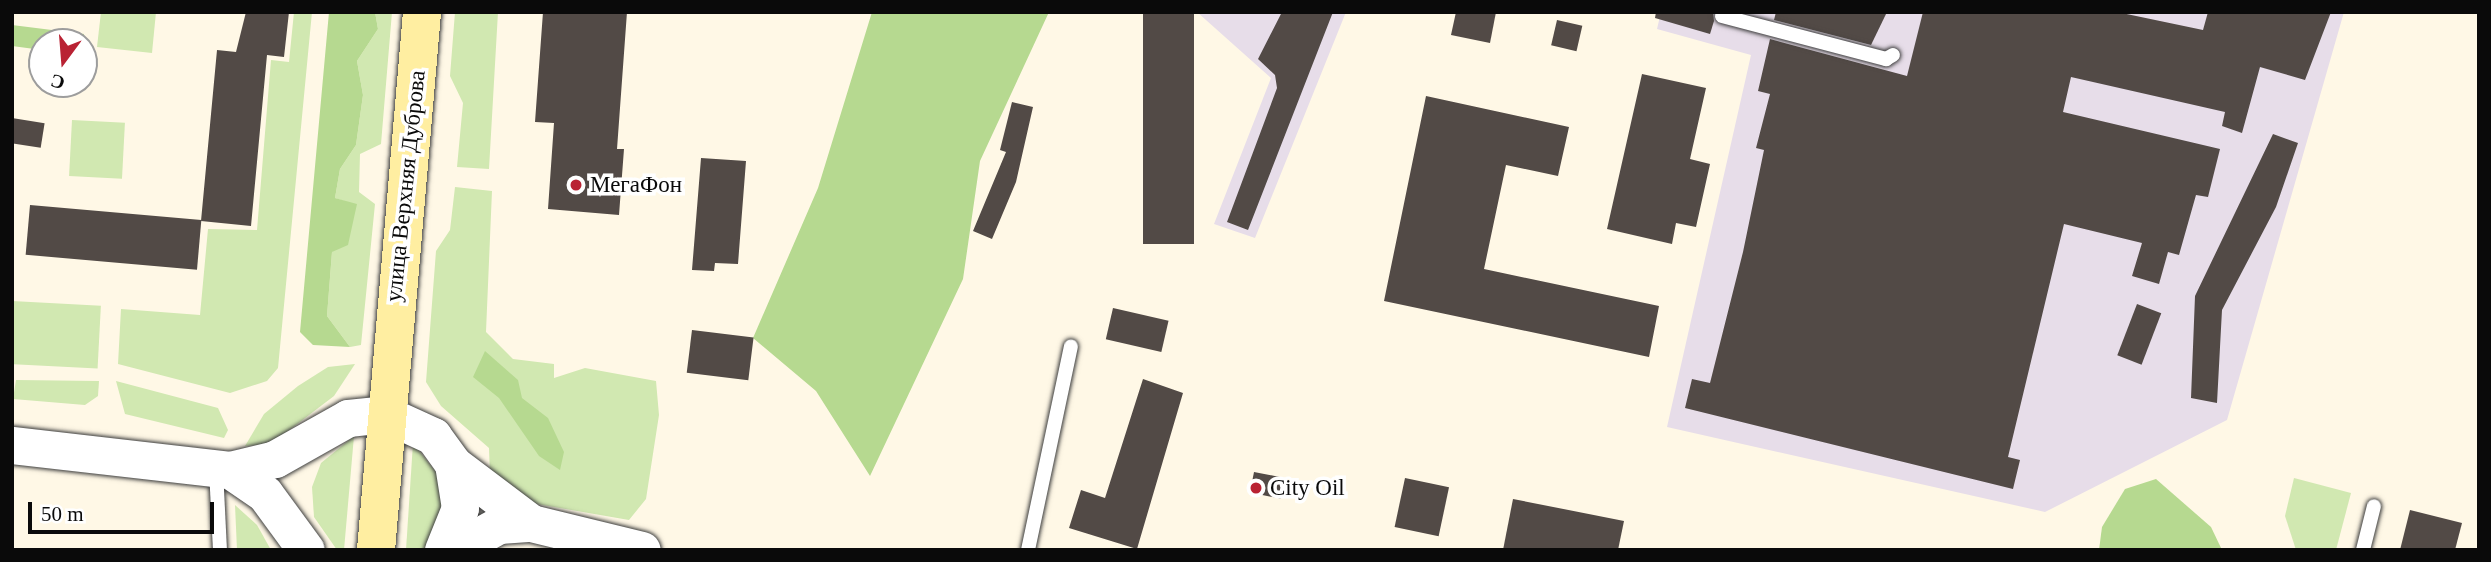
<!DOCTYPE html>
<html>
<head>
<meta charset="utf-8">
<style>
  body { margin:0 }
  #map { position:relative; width:2491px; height:562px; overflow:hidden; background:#fff8e6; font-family:Georgia,serif }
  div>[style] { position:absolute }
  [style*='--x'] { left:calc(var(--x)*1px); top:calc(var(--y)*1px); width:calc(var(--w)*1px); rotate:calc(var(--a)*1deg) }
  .industrial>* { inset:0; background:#e7dde9 }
  .green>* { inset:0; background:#d1e8b1; transform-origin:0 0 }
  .forest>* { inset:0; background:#b6d990 }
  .building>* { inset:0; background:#524a46; transform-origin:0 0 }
  .roads { filter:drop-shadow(0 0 2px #3d3d3d) drop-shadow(0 0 2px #3d3d3d) }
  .service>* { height:14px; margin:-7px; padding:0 7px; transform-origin:7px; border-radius:7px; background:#fff }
  .tertiary>* { height:37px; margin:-18.5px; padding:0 18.5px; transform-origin:18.5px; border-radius:18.5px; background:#fff }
  .secondary>* { height:38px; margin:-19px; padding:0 19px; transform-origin:19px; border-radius:19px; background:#ffeea1 }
  .dots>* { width:19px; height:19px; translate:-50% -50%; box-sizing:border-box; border:4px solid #fff; border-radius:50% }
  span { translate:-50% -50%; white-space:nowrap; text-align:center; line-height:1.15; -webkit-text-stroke:7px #fff; paint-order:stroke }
  .poi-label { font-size:23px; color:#0a0a0a }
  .left { translate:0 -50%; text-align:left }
  .street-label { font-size:23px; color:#0a0a0a }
  .frame { position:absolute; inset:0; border:14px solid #0a0a0a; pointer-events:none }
  .north { position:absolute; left:28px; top:28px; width:70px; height:70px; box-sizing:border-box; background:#fff; border:2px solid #9d9d9d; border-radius:50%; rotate:196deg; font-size:19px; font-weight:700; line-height:28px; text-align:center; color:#0a0a0a }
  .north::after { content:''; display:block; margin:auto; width:24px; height:32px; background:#b92233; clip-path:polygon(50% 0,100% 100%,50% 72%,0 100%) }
  .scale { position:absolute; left:28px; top:502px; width:186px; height:32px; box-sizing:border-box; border:4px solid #0a0a0a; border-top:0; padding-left:9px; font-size:21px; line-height:24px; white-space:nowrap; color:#0a0a0a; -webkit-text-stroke:5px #fff; paint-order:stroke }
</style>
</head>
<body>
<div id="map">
  <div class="industrial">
    <i style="clip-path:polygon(1197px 12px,1346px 12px,1255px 238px,1214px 224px,1271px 78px)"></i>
    <i style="clip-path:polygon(1661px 12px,2344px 12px,2227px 420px,2045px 512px,1667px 427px,1751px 55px,1657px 29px)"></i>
  </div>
  <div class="green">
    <i style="clip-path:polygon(101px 12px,156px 12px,152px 53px,97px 47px)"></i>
    <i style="clip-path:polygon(294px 12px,312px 12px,278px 368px,267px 381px,230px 393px,118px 364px,121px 309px,200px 315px,208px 229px,257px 230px,271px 60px,289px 62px)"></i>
    <i style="clip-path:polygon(375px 12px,392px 12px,381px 144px,360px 154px,359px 192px,375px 204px,361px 345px,350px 347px,327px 316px,332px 252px,356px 205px,335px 198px,340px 169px,356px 145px,363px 95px,357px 61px,378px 29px)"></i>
    <i style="clip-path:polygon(455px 12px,498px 12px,489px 169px,457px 167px,463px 103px,450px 76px)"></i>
    <i style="left:72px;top:120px;width:53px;height:56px;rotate:3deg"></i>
    <i style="clip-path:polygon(455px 187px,492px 191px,486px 332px,513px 359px,554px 364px,554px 378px,585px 368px,656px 381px,659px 415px,646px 499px,629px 520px,531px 503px,490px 476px,489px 448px,441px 406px,426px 382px,436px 251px,450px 230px)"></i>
    <i style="left:12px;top:301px;width:89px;height:63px;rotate:3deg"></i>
    <i style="clip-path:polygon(355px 364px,334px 396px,271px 444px,245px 446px,264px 414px,298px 386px,328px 367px)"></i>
    <i style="clip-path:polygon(16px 380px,99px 381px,98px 396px,85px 405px,13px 399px)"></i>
    <i style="clip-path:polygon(116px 381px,218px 408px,228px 430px,224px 438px,125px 414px)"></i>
    <i style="clip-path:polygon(354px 436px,344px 550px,337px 550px,314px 517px,312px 487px,321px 463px)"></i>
    <i style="clip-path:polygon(413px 443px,443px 481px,440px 526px,423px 550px,406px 550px)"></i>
    <i style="clip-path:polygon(2294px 478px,2351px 493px,2336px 550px,2296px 550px,2285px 516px)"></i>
    <i style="clip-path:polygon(235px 505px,257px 525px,271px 550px,237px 550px)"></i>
  </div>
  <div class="forest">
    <i style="clip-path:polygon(329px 12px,375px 12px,378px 29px,357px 61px,363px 95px,356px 145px,340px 169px,335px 198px,357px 204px,348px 245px,332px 252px,327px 316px,350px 347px,313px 345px,300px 332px)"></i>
    <i style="clip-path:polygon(872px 12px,1049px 12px,980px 161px,963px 279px,870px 476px,816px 391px,753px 338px,818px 188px)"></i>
    <i style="clip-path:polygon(12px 25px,84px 34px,84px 42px,42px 42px,42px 50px,12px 46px)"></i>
    <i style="clip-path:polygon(485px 351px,518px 380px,522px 398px,548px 418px,564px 452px,560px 470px,539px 456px,499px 398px,473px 377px)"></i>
    <i style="clip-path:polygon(2156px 479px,2211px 527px,2222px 550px,2099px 550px,2102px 527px,2125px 489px)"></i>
  </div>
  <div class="building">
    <i style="clip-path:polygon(246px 12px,289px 12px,284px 57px,267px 55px,251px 226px,201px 221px,217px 50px,236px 52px)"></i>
    <i style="clip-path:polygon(543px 12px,627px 12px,617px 149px,624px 149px,619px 215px,548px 209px,554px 123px,535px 122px)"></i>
    <i style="left:1143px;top:12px;width:51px;height:232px"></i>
    <i style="clip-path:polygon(1282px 12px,1333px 12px,1248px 230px,1227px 222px,1277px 88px,1275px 75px,1258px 59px)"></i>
    <i style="clip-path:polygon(1456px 12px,1496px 12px,1490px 43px,1451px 35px)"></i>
    <i style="clip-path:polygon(1656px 12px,1713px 12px,1714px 21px,1710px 34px,1655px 18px)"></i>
    <i style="clip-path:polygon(1776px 12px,1887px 12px,1871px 45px,1774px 20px)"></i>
    <i style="clip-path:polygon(1923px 12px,2117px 12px,2203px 30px,2208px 12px,2331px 12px,2305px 80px,2260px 67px,2242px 133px,2222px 126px,2225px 112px,2071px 77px,2063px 112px,2220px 149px,2208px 197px,2196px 195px,2179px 255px,2168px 252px,2159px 284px,2132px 276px,2142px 243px,2064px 224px,2008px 457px,2020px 460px,2013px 489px,1685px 408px,1692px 379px,1710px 383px,1743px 252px,1764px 150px,1756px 148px,1770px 94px,1758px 91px,1770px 39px,1907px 76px)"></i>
    <i style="left:1557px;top:20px;width:26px;height:26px;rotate:13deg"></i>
    <i style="clip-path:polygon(1642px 74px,1706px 88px,1690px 159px,1710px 164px,1696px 227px,1676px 223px,1672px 244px,1607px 229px)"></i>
    <i style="clip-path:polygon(1426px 96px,1569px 127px,1558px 176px,1506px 165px,1484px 269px,1659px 306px,1649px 357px,1384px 301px)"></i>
    <i style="clip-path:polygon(1012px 102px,1033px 107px,1016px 182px,992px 239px,973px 231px,1006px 152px,1000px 150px)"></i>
    <i style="left:12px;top:118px;width:33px;height:25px;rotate:9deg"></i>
    <i style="clip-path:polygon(2273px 134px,2298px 143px,2276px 207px,2222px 310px,2217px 403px,2191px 398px,2195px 296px)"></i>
    <i style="clip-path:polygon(701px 158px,746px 161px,738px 264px,715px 263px,714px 271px,692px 270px)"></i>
    <i style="left:30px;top:205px;width:172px;height:50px;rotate:5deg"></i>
    <i style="left:2137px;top:304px;width:26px;height:55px;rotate:21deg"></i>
    <i style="left:1113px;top:308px;width:57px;height:32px;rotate:13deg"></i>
    <i style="left:692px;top:330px;width:62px;height:43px;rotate:7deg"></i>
    <i style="clip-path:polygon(1143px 379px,1183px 393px,1137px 549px,1069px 528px,1081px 490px,1105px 498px)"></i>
    <i style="left:1254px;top:472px;width:31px;height:21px;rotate:11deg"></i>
    <i style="left:1405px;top:478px;width:45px;height:50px;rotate:12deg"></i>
    <i style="clip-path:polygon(1513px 499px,1624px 521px,1618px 550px,1503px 550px)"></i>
    <i style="clip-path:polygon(2410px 510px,2462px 523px,2455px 550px,2400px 550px)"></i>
  </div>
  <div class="roads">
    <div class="service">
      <i style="--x:1722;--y:16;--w:170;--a:14.7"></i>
      <i style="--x:1886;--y:59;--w:8;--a:-30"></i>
      <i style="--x:216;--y:469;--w:81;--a:87.2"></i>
      <i style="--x:1028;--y:550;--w:208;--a:-78.1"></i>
      <i style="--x:2363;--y:550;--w:45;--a:-76"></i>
    </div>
    <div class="tertiary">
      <i style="--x:12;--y:445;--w:219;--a:6.5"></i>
      <i style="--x:230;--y:470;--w:46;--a:-13.7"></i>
      <i style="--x:275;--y:459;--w:84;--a:-29.3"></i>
      <i style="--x:348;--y:418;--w:37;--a:-6"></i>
      <i style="--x:385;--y:414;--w:53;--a:24.6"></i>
      <i style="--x:433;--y:436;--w:34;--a:54"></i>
      <i style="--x:453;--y:464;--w:98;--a:37.1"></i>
      <i style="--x:230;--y:470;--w:42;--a:34.4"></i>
      <i style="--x:265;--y:494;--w:69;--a:53.8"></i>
      <i style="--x:443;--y:550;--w:45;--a:-68"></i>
      <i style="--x:460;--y:508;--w:45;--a:-99"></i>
      <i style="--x:454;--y:550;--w:51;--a:-29.1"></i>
      <i style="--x:499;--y:525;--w:32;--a:-4"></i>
      <i style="--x:531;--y:523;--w:114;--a:13.7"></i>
    </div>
    <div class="secondary">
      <i style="--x:376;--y:550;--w:540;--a:-85.11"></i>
    </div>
  </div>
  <div class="dots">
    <i style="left:576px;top:185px;background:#b92233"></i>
    <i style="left:1256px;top:488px;background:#b92233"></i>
  </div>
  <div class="poi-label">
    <span class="left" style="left:590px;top:185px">МегаФон</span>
    <span class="left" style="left:1270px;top:488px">City Oil</span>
  </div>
  <div class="street-label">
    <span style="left:406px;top:186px;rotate:-84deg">улица Верхняя Дуброва</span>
  </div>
  <div class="frame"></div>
  <div class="north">С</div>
  <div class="scale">50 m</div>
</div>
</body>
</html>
